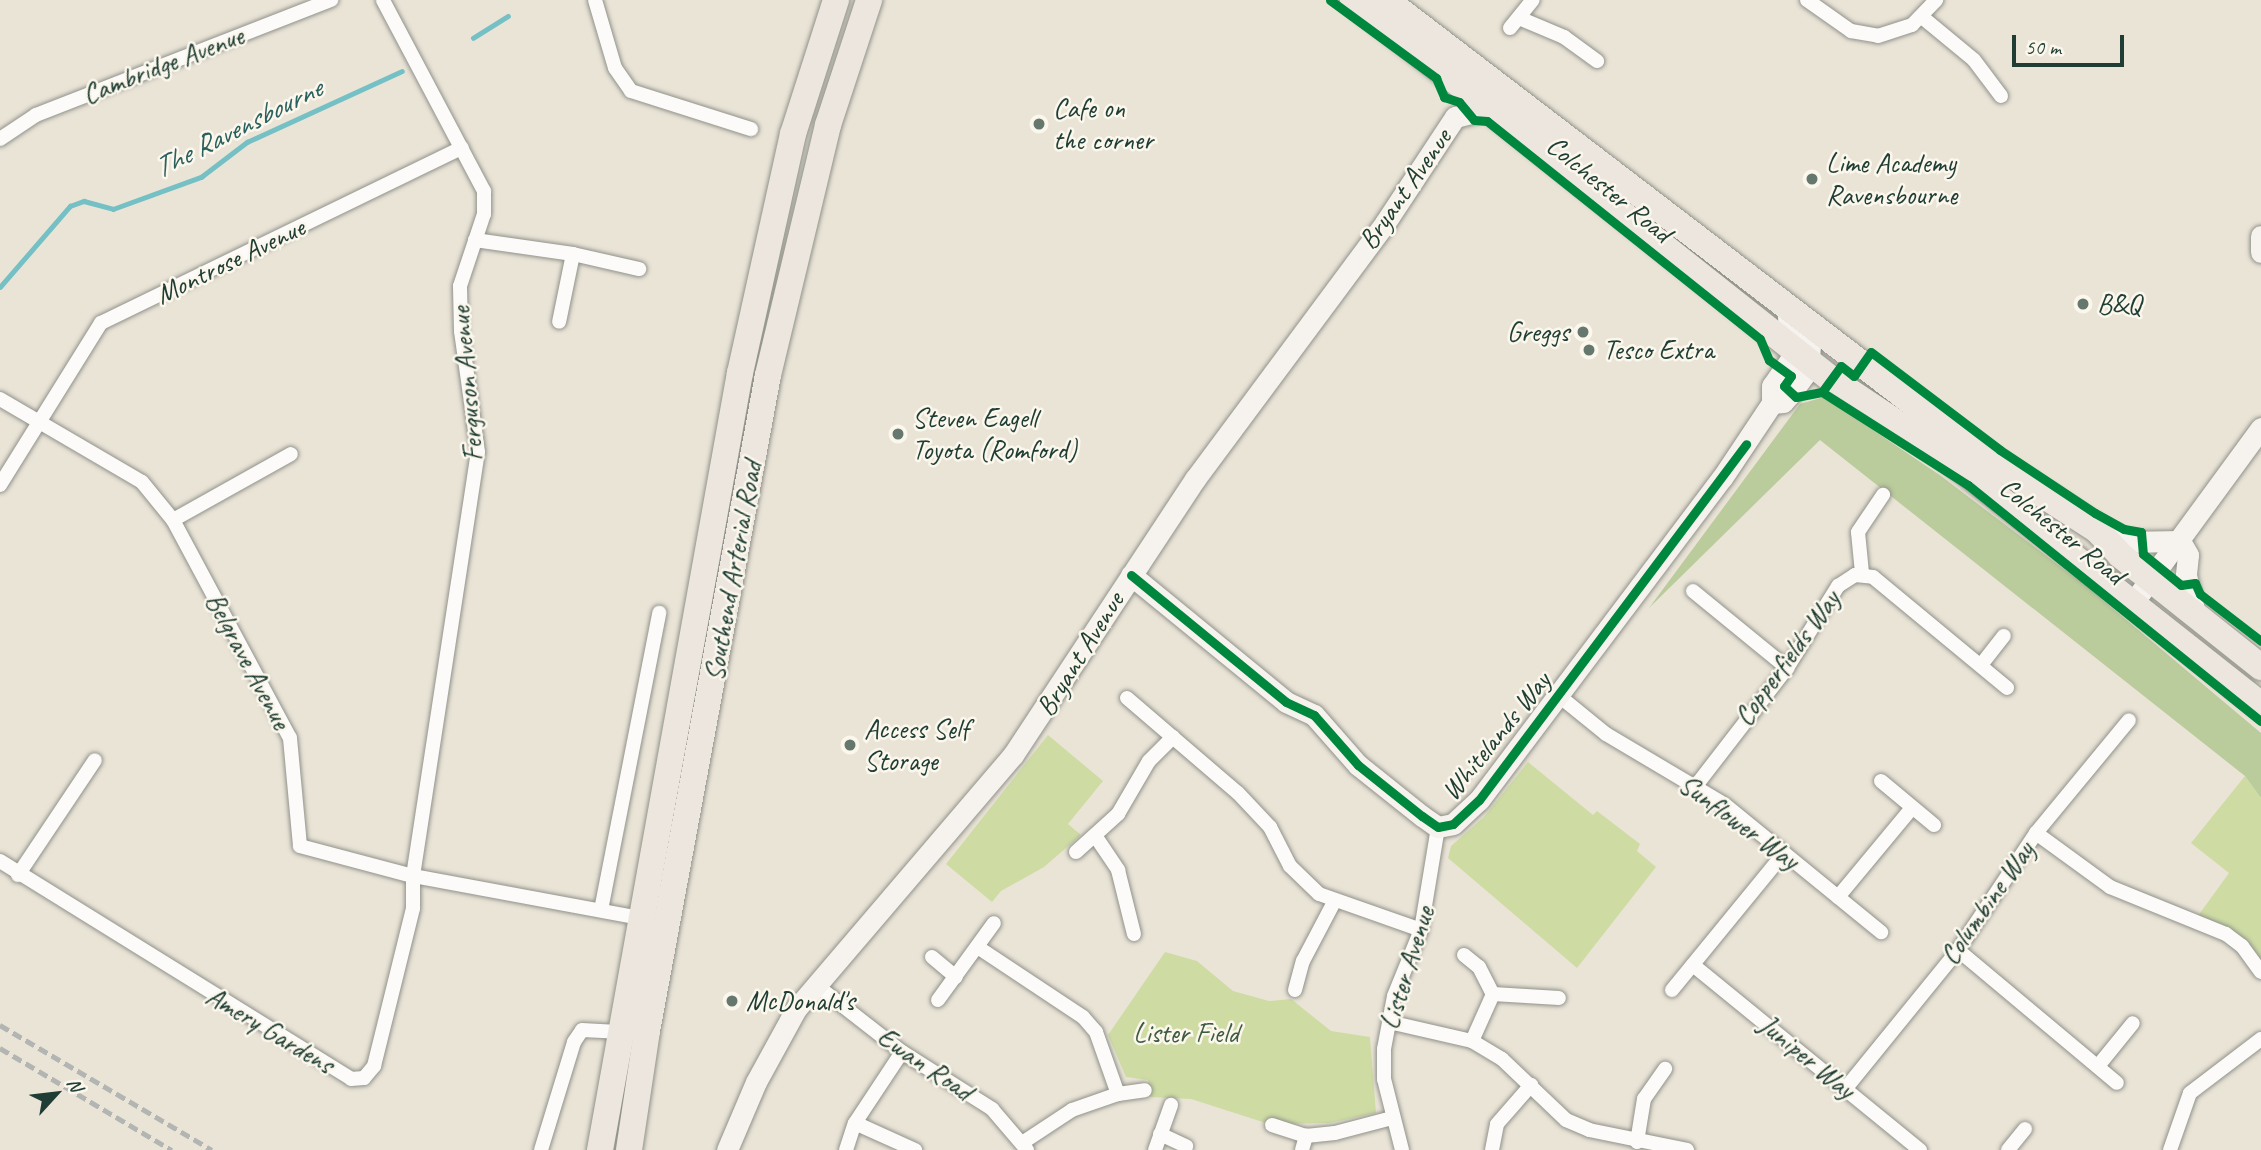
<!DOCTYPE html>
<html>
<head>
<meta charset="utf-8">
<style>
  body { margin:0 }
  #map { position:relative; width:2261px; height:1150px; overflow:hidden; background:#eae4d7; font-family:Caveat,sans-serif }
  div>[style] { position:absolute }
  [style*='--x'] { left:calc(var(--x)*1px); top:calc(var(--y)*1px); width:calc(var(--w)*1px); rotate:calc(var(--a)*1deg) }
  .green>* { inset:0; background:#cedca4 }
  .forest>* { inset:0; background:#bacb9c }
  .stream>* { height:4.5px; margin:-2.25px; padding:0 2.25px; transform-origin:2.25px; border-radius:2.25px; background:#74c0c5 }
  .roads { filter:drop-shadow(0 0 2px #90928a) drop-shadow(0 0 2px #90928a) }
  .street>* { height:14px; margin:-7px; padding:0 7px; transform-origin:7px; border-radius:7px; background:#fcfbf9 }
  .secondary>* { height:21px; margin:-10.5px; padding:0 10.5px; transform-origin:10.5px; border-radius:10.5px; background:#f6f2ee }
  .highway>* { height:26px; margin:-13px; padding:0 13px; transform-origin:13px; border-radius:13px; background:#ede6de }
  .rail>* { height:4.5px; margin-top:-2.25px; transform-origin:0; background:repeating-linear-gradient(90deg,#b3b5b2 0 10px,transparent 0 15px) }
  .cycleway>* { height:9px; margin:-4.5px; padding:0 4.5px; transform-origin:4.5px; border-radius:4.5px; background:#00873e }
  .dots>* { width:19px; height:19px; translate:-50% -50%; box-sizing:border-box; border:4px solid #fbf7ec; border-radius:50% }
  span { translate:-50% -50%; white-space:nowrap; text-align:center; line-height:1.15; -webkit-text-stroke:5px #fbf7ec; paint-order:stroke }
  .street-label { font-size:28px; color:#1f3d34 }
  .poi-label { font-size:28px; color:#1f3d34 }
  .left { translate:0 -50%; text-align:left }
  .right { translate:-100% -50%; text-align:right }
  .park-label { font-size:28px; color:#3e5b42 }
  .water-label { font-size:30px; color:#2a605d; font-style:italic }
  .north { position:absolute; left:21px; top:1059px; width:70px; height:70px; -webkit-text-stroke:5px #fbf7ec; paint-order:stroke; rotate:63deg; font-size:19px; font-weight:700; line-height:28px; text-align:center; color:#1f3d34 }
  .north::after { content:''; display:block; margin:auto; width:24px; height:32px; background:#1f3d34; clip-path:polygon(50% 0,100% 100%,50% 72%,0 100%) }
  .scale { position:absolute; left:2012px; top:35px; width:112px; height:32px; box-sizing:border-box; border:4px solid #1f3d34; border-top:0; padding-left:9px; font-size:21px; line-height:24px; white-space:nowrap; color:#1f3d34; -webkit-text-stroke:5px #fbf7ec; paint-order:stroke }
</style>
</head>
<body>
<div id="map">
  <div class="green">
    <i style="clip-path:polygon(1048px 735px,1103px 781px,1068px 824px,1081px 835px,1044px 867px,1001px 891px,992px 902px,946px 864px)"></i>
    <i style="clip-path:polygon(1528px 762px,1593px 815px,1597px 811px,1640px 844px,1637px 851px,1656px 867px,1577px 968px,1448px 858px,1451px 846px,1484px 817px)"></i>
    <i style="clip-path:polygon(2245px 776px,2261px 798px,2261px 972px,2242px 946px,2195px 920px,2229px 873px,2191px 843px)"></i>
    <i style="clip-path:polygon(1165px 952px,1197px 961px,1233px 991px,1269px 1001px,1291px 999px,1331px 1031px,1370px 1037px,1376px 1113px,1330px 1123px,1269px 1124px,1191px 1099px,1150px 1097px,1148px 1080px,1126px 1077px,1108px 1035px)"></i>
  </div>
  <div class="forest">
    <i style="clip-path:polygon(1824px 397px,1941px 476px,2086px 586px,2261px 733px,2261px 798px,2245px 776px,1820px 440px,1649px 608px,1800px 404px)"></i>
  </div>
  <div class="stream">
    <i style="--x:473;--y:38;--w:41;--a:-32.2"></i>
    <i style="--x:0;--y:287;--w:107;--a:-49.2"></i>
    <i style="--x:70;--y:206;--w:15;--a:-20"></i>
    <i style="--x:84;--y:201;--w:30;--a:15"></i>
    <i style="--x:113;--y:209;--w:94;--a:-20"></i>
    <i style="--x:201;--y:177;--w:58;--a:-37.3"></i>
    <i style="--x:247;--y:142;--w:170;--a:-24.6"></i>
  </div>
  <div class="roads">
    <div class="street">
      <i style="--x:595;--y:0;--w:71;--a:73.6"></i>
      <i style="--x:615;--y:68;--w:28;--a:55"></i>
      <i style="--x:631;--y:91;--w:126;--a:17.6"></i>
      <i style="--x:1807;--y:0;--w:54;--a:35.2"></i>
      <i style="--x:1851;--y:31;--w:27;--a:10"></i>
      <i style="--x:1878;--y:36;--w:36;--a:-18"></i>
      <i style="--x:1912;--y:25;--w:35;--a:-46"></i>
      <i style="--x:1922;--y:17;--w:67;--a:39.6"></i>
      <i style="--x:1974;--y:60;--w:45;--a:53.1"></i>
      <i style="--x:1519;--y:18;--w:49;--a:22.9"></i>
      <i style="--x:1564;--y:37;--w:41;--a:36"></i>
      <i style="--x:1510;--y:28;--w:36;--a:-51"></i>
      <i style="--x:0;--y:139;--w:43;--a:-33.7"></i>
      <i style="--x:36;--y:115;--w:317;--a:-21.3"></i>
      <i style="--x:475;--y:240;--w:99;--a:8.1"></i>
      <i style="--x:573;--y:254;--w:69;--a:101.6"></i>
      <i style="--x:573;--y:254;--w:68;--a:12.8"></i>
      <i style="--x:0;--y:399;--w:164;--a:30.3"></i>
      <i style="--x:142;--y:482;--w:49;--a:50.8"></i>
      <i style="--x:173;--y:520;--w:247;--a:61.8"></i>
      <i style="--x:290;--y:738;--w:108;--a:84.7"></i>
      <i style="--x:300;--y:846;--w:117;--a:14.9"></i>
      <i style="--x:413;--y:876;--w:230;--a:10.5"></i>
      <i style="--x:0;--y:485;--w:191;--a:-58.1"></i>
      <i style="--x:101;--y:323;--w:401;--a:-25.9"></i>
      <i style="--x:173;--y:520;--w:135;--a:-29.2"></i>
      <i style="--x:1862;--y:573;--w:41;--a:-95.6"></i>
      <i style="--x:1858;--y:532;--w:45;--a:-56"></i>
      <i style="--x:1693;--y:591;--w:122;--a:39.3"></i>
      <i style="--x:1981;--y:665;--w:37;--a:-52"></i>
      <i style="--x:1558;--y:695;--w:62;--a:39.1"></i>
      <i style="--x:1606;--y:734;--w:137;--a:30.7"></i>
      <i style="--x:1724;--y:804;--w:203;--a:39.2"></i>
      <i style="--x:1127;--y:698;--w:146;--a:40.6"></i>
      <i style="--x:1238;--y:793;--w:47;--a:46.7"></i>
      <i style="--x:1270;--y:827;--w:44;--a:62.9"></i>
      <i style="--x:1290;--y:866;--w:40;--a:44"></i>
      <i style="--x:1319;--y:894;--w:108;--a:19.4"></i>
      <i style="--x:1881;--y:781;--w:69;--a:39.7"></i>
      <i style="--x:1695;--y:787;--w:150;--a:-52.3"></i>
      <i style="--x:1787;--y:668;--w:97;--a:-58.1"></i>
      <i style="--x:1838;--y:586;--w:20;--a:-33"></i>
      <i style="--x:1855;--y:575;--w:18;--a:6"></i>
      <i style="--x:1873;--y:577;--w:174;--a:39.6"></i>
      <i style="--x:2036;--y:833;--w:92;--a:36.1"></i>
      <i style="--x:2110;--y:887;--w:125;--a:22.1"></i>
      <i style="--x:2226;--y:934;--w:20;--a:37"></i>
      <i style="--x:2242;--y:946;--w:32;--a:54"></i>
      <i style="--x:1096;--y:837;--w:40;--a:56"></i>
      <i style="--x:1118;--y:870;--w:66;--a:76"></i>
      <i style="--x:1076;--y:852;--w:57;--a:-42.1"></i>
      <i style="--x:1118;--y:814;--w:61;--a:-59.7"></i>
      <i style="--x:1149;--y:761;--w:34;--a:-45"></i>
      <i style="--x:0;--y:861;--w:413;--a:31.8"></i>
      <i style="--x:351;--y:1079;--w:13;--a:-4"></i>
      <i style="--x:364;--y:1078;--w:16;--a:-50"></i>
      <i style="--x:374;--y:1066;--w:163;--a:-76.1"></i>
      <i style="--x:413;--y:908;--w:32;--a:-90"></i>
      <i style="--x:413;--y:876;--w:429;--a:-81.3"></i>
      <i style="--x:478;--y:452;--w:122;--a:-98"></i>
      <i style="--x:461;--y:331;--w:45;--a:-91.3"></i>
      <i style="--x:460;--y:286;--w:76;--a:-71.6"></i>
      <i style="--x:484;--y:214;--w:23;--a:-90"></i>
      <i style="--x:484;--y:191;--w:216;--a:-117.9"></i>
      <i style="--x:18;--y:875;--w:138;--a:-56.2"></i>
      <i style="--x:1838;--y:897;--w:116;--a:-50.3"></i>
      <i style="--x:601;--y:910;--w:303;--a:-78.9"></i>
      <i style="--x:979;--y:948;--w:125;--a:33.6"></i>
      <i style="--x:1083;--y:1017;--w:20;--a:49"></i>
      <i style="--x:1096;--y:1032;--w:66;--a:70.5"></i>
      <i style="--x:1958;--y:950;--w:207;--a:39.9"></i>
      <i style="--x:1464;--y:955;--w:19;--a:39"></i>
      <i style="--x:1479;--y:967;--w:30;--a:63"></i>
      <i style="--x:1493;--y:994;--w:66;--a:3.5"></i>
      <i style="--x:932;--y:957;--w:31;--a:40"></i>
      <i style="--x:1693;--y:965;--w:293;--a:39.2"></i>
      <i style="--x:816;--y:985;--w:109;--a:37.9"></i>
      <i style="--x:902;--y:1052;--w:107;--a:32.3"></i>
      <i style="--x:992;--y:1109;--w:54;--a:49.5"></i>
      <i style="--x:1295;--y:990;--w:30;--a:-75"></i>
      <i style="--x:1303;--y:961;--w:67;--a:-62.3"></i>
      <i style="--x:1672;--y:990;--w:177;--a:-50.7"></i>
      <i style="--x:938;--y:1000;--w:95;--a:-54"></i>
      <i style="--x:1389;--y:1022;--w:85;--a:12.9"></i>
      <i style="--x:1472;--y:1041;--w:35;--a:31"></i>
      <i style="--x:1502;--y:1059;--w:88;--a:43.6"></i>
      <i style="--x:1566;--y:1120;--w:25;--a:23"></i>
      <i style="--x:1589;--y:1130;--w:100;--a:11.5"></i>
      <i style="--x:1472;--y:1041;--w:51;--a:-65.9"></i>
      <i style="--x:2098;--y:1066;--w:55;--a:-50.9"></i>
      <i style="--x:1846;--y:1088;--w:178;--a:-50.9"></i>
      <i style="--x:1958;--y:950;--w:141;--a:-56.3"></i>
      <i style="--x:2036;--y:833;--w:146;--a:-50.5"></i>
      <i style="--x:855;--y:1123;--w:66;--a:24.2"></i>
      <i style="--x:1272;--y:1125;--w:36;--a:18"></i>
      <i style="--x:1306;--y:1136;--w:29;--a:-6"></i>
      <i style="--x:1335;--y:1133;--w:59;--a:-14.7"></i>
      <i style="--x:1160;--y:1134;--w:29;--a:25"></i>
      <i style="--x:1637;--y:1142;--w:44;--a:-80.8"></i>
      <i style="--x:1644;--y:1099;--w:37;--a:-55"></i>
      <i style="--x:1022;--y:1143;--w:60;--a:-33.4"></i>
      <i style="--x:1072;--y:1110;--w:49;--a:-19.2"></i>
      <i style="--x:1118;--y:1094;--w:27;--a:-8"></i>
      <i style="--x:541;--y:1150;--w:113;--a:-73"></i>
      <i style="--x:574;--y:1042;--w:14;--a:-56"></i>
      <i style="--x:582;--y:1030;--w:36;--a:3"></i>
      <i style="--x:846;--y:1150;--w:28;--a:-72"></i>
      <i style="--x:855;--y:1123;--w:85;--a:-56.5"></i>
      <i style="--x:1155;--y:1150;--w:48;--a:-70.4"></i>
      <i style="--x:1302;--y:1150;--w:15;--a:-74"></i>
      <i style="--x:1402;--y:1150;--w:73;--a:-104.2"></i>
      <i style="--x:1384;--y:1079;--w:30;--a:-90"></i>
      <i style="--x:1384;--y:1049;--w:54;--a:-79.3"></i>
      <i style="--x:1394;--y:996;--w:71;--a:-67.8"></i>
      <i style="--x:1421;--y:930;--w:104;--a:-80.6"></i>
      <i style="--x:1492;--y:1150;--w:26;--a:-79"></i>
      <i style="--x:1497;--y:1124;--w:52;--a:-48.9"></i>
      <i style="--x:2008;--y:1150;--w:27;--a:-51"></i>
      <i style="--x:2170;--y:1150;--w:60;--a:-70.7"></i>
      <i style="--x:2190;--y:1093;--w:89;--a:-37.3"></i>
    </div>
    <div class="secondary">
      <i style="--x:2261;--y:236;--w:16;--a:90"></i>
      <i style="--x:1772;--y:403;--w:11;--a:-5"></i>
      <i style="--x:1783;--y:402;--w:12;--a:-48"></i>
      <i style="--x:1791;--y:393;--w:24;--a:-54"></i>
      <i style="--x:1805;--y:374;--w:14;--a:-86"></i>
      <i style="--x:2102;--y:533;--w:22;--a:24"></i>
      <i style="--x:2122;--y:542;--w:58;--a:-1"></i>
      <i style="--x:2180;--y:541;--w:16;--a:60"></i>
      <i style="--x:2188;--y:555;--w:20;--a:96"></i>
      <i style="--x:2186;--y:575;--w:40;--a:77"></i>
      <i style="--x:1131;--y:575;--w:200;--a:39.3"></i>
      <i style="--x:1286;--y:702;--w:31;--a:25"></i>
      <i style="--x:1314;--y:715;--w:67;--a:48.7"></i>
      <i style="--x:1358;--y:765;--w:82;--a:38.6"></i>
      <i style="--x:1422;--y:816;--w:19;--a:35"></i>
      <i style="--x:1438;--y:827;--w:15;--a:-11"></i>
      <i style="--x:1453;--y:824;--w:35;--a:-43"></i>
      <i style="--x:1479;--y:800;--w:403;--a:-53"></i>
      <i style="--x:1722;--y:478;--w:90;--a:-56.3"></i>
      <i style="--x:1772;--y:403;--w:17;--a:-90"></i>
      <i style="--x:1772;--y:386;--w:29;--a:-55"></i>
      <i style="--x:1789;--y:362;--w:20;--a:-9"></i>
      <i style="--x:1809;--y:359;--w:14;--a:-86"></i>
      <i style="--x:1810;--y:345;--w:27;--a:-141"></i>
      <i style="--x:1789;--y:328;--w:21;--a:-95"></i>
      <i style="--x:2132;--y:604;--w:218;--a:-53.8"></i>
      <i style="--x:727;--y:1150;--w:74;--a:-66.9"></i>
      <i style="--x:756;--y:1082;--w:83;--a:-61.3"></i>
      <i style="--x:796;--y:1009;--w:334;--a:-49.5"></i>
      <i style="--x:1013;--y:755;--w:331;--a:-56.6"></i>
      <i style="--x:1195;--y:479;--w:319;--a:-53.4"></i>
      <i style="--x:1385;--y:223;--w:127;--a:-56.6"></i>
      <i style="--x:1455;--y:117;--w:38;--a:-14"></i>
    </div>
    <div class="highway">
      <i style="--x:1353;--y:0;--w:610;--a:38.41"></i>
      <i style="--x:1831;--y:379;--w:133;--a:33.7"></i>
      <i style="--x:1942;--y:453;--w:407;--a:38.3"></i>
      <i style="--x:1386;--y:0;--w:749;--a:37.41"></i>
      <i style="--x:1981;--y:455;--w:138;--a:32.9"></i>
      <i style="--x:2097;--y:530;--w:34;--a:47"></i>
      <i style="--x:2120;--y:555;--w:180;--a:38.5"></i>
      <i style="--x:600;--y:1150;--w:790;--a:-79.79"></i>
      <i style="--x:740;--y:373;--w:245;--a:-77.5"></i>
      <i style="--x:793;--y:134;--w:141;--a:-72.2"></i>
      <i style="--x:629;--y:1150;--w:120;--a:-81.4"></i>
      <i style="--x:647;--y:1031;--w:667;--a:-79.55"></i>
      <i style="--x:768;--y:375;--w:257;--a:-76.5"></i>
      <i style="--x:828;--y:125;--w:132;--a:-71.8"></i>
    </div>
  </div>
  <div class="rail">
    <i style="--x:0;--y:1025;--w:246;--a:30.5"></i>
    <i style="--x:0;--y:1048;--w:200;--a:30.7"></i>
  </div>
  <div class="cycleway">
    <i style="--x:1330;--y:0;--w:132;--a:36.3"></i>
    <i style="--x:1436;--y:78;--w:21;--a:67"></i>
    <i style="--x:1444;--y:97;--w:16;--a:18"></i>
    <i style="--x:1459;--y:102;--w:23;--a:50"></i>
    <i style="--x:1474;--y:120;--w:13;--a:4"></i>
    <i style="--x:1487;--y:121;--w:349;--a:38.6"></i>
    <i style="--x:1760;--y:339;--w:23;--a:67"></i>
    <i style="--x:1769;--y:360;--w:27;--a:36"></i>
    <i style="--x:1791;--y:376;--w:12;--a:125"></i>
    <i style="--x:1784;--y:386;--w:16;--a:43"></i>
    <i style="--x:1796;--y:397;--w:26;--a:-11"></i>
    <i style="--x:1822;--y:392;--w:173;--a:32.5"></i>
    <i style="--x:1968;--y:485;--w:376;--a:38.9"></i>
    <i style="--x:1822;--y:392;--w:32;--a:-54"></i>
    <i style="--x:1841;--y:366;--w:16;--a:38"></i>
    <i style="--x:1854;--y:376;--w:29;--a:-55"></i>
    <i style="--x:1871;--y:352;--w:162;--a:37.2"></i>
    <i style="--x:2000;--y:450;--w:114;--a:33.6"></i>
    <i style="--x:2095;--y:513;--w:33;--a:29"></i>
    <i style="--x:2124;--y:529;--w:17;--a:10"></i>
    <i style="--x:2141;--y:532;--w:22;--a:85"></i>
    <i style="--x:2143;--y:554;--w:49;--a:39.2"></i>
    <i style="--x:2181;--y:585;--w:14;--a:-8"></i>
    <i style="--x:2195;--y:583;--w:12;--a:66"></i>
    <i style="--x:2200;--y:594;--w:77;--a:37.6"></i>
    <i style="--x:1131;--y:575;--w:200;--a:39.3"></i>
    <i style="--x:1286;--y:702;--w:31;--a:25"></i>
    <i style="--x:1314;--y:715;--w:67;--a:48.7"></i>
    <i style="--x:1358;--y:765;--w:82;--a:38.6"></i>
    <i style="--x:1422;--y:816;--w:19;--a:35"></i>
    <i style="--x:1438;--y:827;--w:15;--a:-11"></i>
    <i style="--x:1453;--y:824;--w:35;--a:-43"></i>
    <i style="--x:1479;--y:800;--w:445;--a:-53.1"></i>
  </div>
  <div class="dots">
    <i style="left:1039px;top:124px;background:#66776d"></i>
    <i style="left:1812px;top:179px;background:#66776d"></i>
    <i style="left:2083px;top:304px;background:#66776d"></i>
    <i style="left:1583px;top:332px;background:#66776d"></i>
    <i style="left:1589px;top:350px;background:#66776d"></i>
    <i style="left:898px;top:434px;background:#66776d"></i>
    <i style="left:850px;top:745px;background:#66776d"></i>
    <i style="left:732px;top:1001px;background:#66776d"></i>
  </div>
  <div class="street-label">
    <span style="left:163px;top:65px;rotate:-21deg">Cambridge Avenue</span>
    <span style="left:1405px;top:189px;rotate:-55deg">Bryant Avenue</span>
    <span style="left:1609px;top:189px;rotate:39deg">Colchester Road</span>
    <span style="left:230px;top:261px;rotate:-26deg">Montrose Avenue</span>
    <span style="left:467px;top:384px;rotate:-95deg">Ferguson Avenue</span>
    <span style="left:2062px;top:531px;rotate:39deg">Colchester Road</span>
    <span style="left:733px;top:571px;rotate:-80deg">Southend Arterial Road</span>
    <span style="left:1080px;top:654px;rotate:-58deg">Bryant Avenue</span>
    <span style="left:1787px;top:658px;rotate:-54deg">Copperfields Way</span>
    <span style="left:248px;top:661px;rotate:62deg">Belgrave Avenue</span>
    <span style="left:1496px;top:736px;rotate:-51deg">Whitelands Way</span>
    <span style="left:1739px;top:822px;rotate:36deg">Sunflower Way</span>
    <span style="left:1987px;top:903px;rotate:-55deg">Columbine Way</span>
    <span style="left:1407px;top:968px;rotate:-73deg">Lister Avenue</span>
    <span style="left:270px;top:1030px;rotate:31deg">Amery Gardens</span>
    <span style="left:1807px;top:1057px;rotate:39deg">Juniper Way</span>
    <span style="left:925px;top:1064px;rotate:34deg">Ewan Road</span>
  </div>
  <div class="poi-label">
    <span class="left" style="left:1053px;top:124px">Cafe on<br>the corner</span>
    <span class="left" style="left:1826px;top:179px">Lime Academy<br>Ravensbourne</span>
    <span class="left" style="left:2097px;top:304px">B&amp;Q</span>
    <span class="right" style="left:1569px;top:332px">Greggs</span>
    <span class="left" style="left:1603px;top:350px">Tesco Extra</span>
    <span class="left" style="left:912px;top:434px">Steven Eagell<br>Toyota (Romford)</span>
    <span class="left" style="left:864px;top:745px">Access Self<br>Storage</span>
    <span class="left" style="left:746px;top:1001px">McDonald's</span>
  </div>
  <div class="park-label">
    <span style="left:1186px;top:1033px">Lister Field</span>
  </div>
  <div class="water-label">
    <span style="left:237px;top:128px;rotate:-27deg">The Ravensbourne</span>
  </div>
  <div class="north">N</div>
  <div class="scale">50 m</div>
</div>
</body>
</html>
